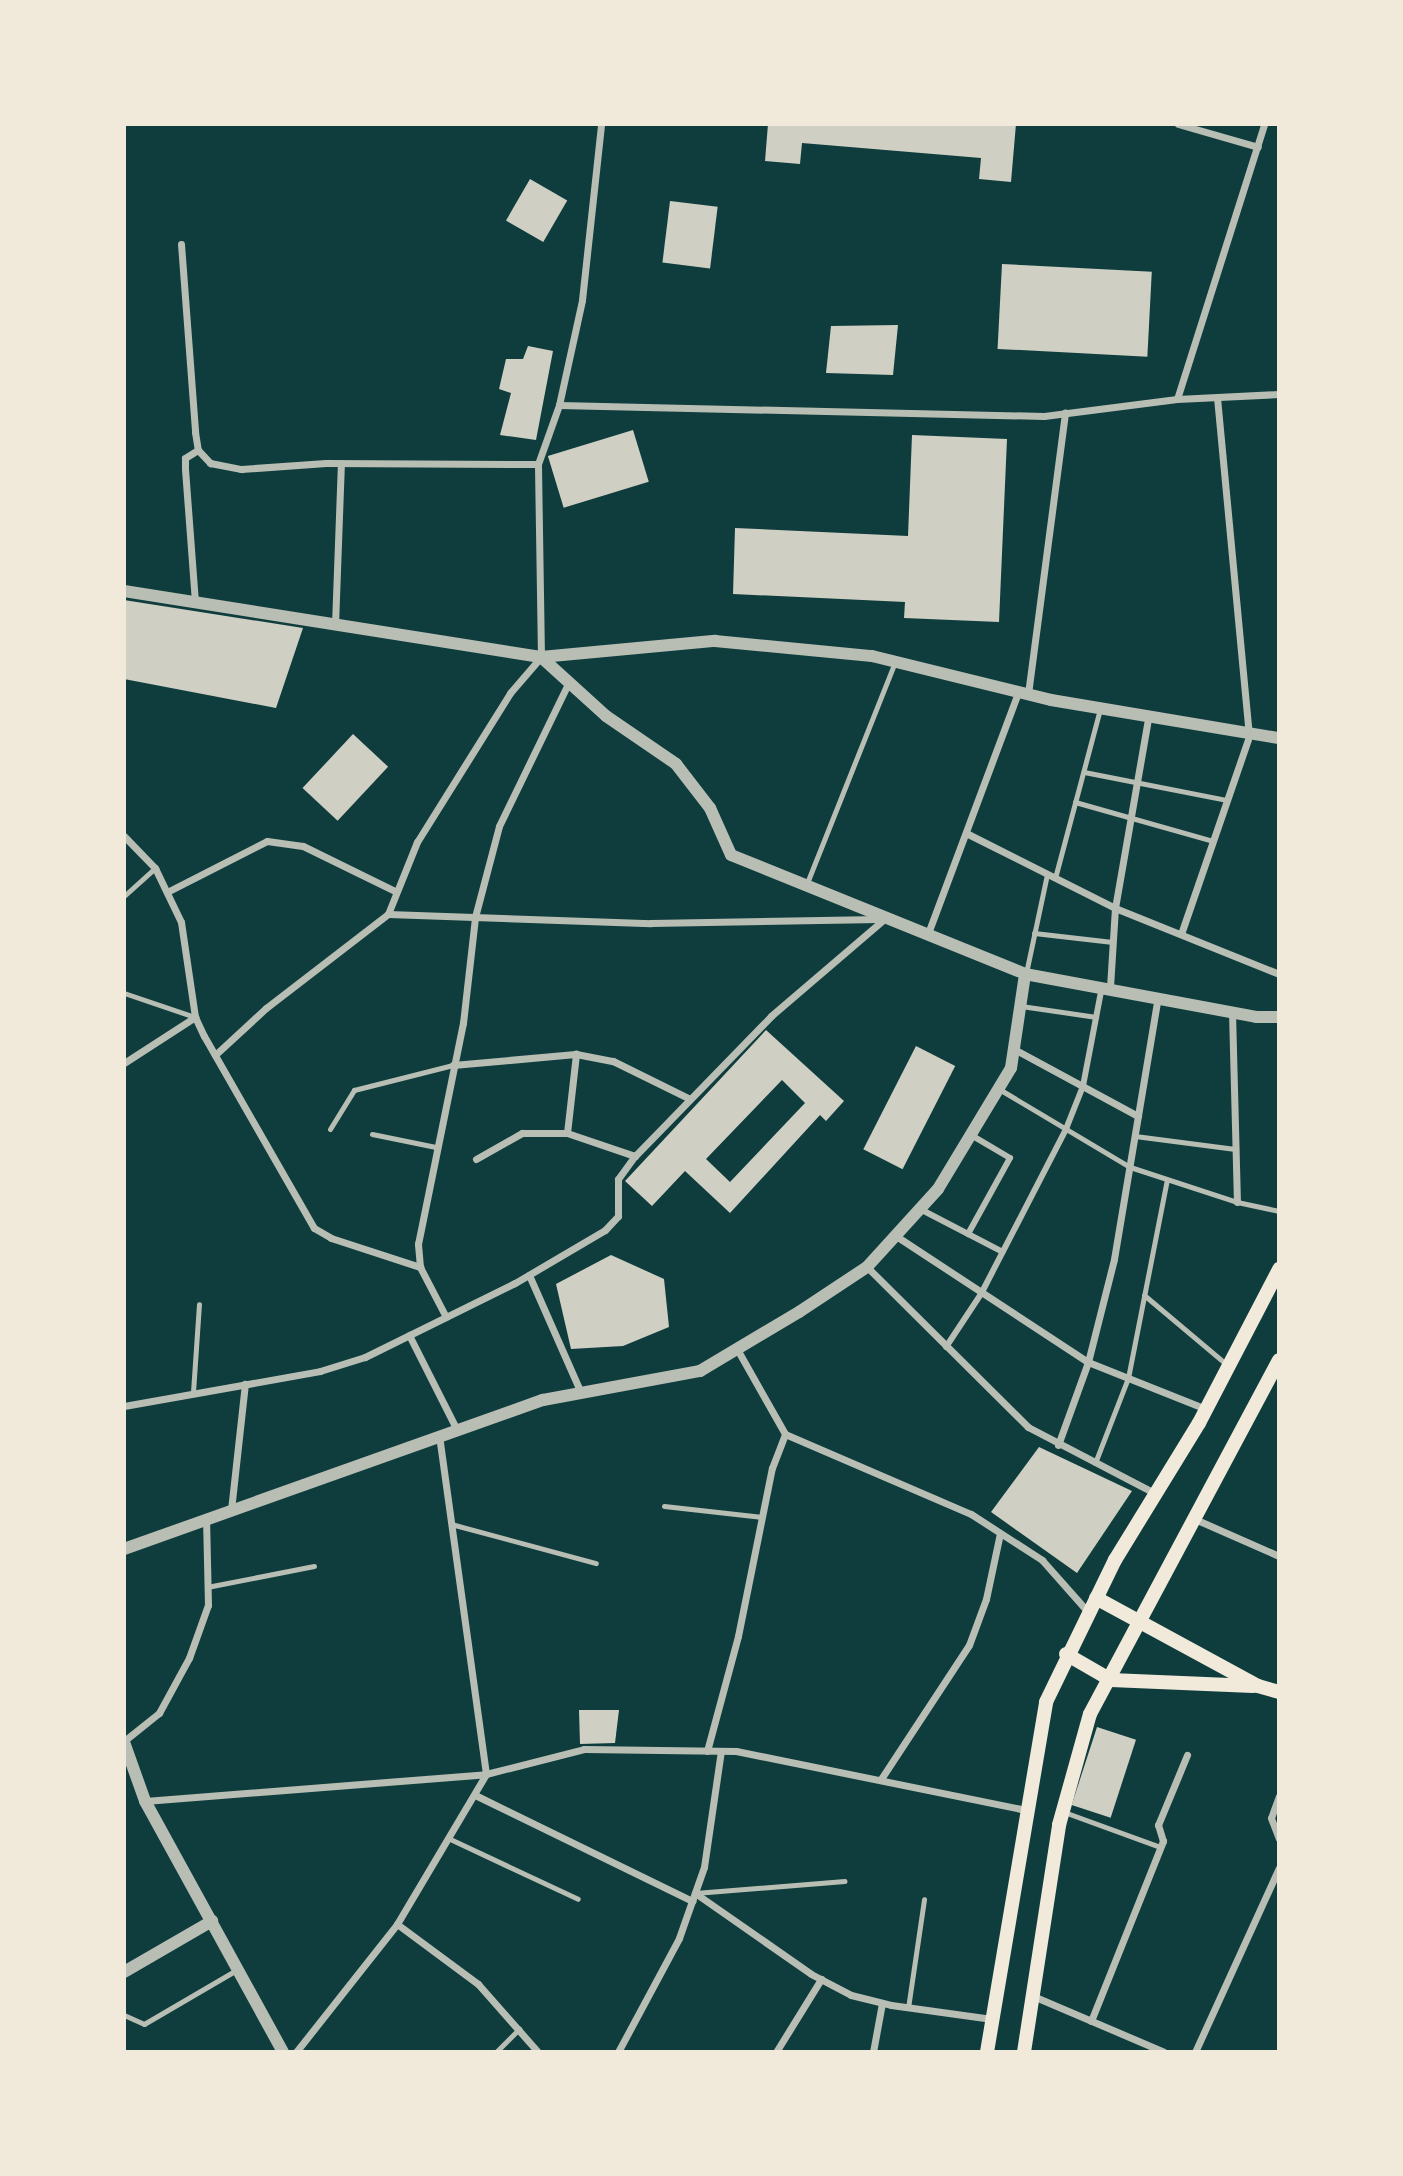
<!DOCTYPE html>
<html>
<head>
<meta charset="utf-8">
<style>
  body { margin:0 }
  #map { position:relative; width:1403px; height:2176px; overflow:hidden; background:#0f3d3e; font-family:Helvetica,sans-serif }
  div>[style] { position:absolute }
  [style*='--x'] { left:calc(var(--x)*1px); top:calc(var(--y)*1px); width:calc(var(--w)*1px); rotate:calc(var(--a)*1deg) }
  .building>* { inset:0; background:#cfcfc3; transform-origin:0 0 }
  .service>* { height:5px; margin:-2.5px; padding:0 2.5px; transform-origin:2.5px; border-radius:2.5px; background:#b8beb3 }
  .pedestrian>* { height:6px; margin:-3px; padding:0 3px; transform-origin:3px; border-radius:3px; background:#b8beb3 }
  .minor>* { height:7px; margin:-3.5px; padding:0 3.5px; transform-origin:3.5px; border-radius:3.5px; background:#b8beb3 }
  .tertiary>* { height:12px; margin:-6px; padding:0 6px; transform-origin:6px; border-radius:6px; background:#b8beb3 }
  .secondary>* { height:14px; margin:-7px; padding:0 7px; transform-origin:7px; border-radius:7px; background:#f1e9da }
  span { translate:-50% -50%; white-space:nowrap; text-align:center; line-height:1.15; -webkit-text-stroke:5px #f1e9da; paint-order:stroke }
  .frame { position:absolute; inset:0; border:126px solid #f1e9da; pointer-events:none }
</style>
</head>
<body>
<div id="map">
  <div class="building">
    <i style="clip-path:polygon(768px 124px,1016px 124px,1011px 182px,979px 179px,981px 158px,802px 143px,800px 164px,765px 161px)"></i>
    <i style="left:530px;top:179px;width:43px;height:48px;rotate:30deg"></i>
    <i style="left:670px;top:201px;width:48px;height:62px;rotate:7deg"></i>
    <i style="left:1002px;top:264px;width:150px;height:85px;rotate:3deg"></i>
    <i style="clip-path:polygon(898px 325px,893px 375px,826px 373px,831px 326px)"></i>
    <i style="clip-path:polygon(528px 346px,553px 351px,536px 440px,500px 435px,511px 393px,499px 389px,506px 359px,523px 359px)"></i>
    <i style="left:633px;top:430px;width:54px;height:89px;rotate:73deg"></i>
    <i style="clip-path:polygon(912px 435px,1007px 439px,999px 622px,904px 618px,905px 602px,733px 594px,735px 528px,908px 536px)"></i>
    <i style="clip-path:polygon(124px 600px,303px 628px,276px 708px,124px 679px)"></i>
    <i style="left:353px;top:734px;width:48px;height:74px;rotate:43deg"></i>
    <i style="clip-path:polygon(evenodd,766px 1030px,844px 1101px,826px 1121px,820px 1115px,730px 1213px,685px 1171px,652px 1206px,625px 1181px,766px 1030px,782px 1080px,805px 1103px,730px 1182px,706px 1159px,782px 1080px)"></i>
    <i style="left:916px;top:1046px;width:44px;height:116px;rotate:27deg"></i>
    <i style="clip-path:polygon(611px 1255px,664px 1279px,669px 1327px,623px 1346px,571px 1349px,556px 1284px)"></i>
    <i style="clip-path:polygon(1039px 1447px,1132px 1491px,1077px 1573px,991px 1512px)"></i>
    <i style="clip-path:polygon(579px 1710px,619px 1710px,615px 1743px,580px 1744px)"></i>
    <i style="left:1097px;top:1727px;width:41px;height:82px;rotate:18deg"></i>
  </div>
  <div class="service">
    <i style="--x:1084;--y:772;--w:146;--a:11.1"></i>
    <i style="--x:1075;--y:802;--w:143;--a:15.8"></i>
    <i style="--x:1055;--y:878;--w:175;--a:-75.1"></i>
    <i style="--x:807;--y:883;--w:238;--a:-68.3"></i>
    <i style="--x:124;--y:896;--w:42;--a:-42.1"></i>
    <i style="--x:1034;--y:933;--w:79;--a:6.6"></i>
    <i style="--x:1026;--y:973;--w:101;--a:-78"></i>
    <i style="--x:124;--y:993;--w:75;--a:18.7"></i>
    <i style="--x:1021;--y:1006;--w:76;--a:8.3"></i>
    <i style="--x:999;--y:1089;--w:152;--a:30.8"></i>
    <i style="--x:1130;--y:1167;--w:113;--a:18.1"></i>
    <i style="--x:1237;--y:1202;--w:43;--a:12.1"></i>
    <i style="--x:330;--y:1129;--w:46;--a:-58.4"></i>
    <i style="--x:354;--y:1090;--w:102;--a:-14.2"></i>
    <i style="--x:372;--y:1134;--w:65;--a:11.5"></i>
    <i style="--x:1135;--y:1136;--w:101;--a:7.4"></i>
    <i style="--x:1144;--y:1295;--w:107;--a:40.1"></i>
    <i style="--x:193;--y:1392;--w:88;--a:-86.1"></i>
    <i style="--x:1095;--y:1463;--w:91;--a:-68.8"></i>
    <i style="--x:1128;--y:1378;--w:202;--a:-78.9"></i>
    <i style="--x:664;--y:1506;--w:99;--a:6.4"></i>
    <i style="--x:451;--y:1524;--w:150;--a:15.1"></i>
    <i style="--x:207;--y:1587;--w:109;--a:-11.1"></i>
    <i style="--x:1064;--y:1812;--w:102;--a:20"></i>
    <i style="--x:450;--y:1839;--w:141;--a:25.1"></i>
    <i style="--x:695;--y:1893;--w:150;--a:-4.6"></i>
    <i style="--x:908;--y:2008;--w:110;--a:-81.6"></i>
    <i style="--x:124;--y:2015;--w:22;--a:24"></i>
    <i style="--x:144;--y:2024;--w:109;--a:-30.3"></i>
    <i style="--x:496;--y:2052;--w:33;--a:-45"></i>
  </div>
  <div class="pedestrian">
    <i style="--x:920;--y:1209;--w:93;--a:27.4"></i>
    <i style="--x:968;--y:1234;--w:87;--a:-61.1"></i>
    <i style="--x:1010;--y:1158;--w:45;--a:-149.5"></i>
    <i style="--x:946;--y:1347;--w:64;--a:-56.6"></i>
    <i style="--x:981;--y:1294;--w:186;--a:-62.7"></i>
    <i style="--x:1066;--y:1129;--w:46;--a:-68.4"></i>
    <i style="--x:1083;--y:1086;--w:102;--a:-79.2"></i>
  </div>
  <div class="minor">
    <i style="--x:1178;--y:124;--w:83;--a:16"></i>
    <i style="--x:181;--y:244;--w:189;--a:85.7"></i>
    <i style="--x:195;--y:432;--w:18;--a:81"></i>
    <i style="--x:198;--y:450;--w:18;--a:47"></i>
    <i style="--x:210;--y:463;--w:32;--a:11"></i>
    <i style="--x:241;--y:469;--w:85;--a:-4"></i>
    <i style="--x:326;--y:463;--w:212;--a:0.3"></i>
    <i style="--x:1177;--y:399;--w:288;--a:-72.4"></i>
    <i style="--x:559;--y:405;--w:485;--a:1.3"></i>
    <i style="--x:1044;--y:416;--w:134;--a:-7.3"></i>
    <i style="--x:1177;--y:399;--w:102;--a:-2.8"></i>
    <i style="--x:195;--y:602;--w:134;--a:-94.3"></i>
    <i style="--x:185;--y:468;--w:10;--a:-90"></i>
    <i style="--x:185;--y:458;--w:15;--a:-32"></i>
    <i style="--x:335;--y:625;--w:162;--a:-87.9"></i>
    <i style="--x:1028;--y:694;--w:284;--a:-82.5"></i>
    <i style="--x:968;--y:834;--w:165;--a:26.7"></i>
    <i style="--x:1115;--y:908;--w:177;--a:21.9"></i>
    <i style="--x:124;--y:836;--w:45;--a:45.9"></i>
    <i style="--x:155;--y:868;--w:60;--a:64.3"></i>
    <i style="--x:181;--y:922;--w:96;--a:81.6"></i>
    <i style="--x:195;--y:1017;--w:21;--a:65"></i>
    <i style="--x:204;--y:1036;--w:221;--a:60.2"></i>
    <i style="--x:314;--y:1228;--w:20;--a:30"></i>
    <i style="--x:331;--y:1238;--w:94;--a:18"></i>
    <i style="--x:167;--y:892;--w:112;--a:-27"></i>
    <i style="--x:267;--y:841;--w:36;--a:8"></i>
    <i style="--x:303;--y:846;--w:102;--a:26.1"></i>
    <i style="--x:388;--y:914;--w:263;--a:2"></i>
    <i style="--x:651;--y:923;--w:228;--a:-1"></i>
    <i style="--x:1181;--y:934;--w:209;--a:-71"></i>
    <i style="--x:1249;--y:736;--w:340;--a:-95.4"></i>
    <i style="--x:927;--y:936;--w:260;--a:-69.5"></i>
    <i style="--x:1110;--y:987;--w:79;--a:-86.4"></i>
    <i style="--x:1115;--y:908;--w:193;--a:-80.1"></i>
    <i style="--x:1232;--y:1012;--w:190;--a:88.5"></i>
    <i style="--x:1014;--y:1049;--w:141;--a:28.4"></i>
    <i style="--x:215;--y:1055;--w:69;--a:-42.7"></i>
    <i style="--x:266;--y:1008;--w:154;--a:-37.6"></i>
    <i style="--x:388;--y:914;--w:78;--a:-68.1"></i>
    <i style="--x:417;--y:842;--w:176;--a:-58"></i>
    <i style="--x:510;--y:693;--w:48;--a:-49.3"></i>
    <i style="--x:541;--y:657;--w:193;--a:-90.9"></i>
    <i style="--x:538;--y:464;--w:63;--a:-70.4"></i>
    <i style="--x:559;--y:405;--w:107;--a:-77.6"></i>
    <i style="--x:582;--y:300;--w:177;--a:-83.8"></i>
    <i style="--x:124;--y:1063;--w:85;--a:-32.9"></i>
    <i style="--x:453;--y:1065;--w:123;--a:-5.1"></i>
    <i style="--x:576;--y:1054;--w:38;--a:11"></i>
    <i style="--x:613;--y:1061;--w:84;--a:26.3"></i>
    <i style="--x:567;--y:1133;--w:80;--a:-83.5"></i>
    <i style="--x:476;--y:1159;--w:53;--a:-29.5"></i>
    <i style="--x:522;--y:1133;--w:45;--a:0"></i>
    <i style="--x:567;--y:1133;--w:72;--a:18.7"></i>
    <i style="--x:896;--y:1236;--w:230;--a:33.3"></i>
    <i style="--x:1088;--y:1362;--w:127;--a:21.7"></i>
    <i style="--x:867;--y:1267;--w:227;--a:44.8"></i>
    <i style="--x:1028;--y:1427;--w:144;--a:27.6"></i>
    <i style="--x:529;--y:1275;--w:129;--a:66.2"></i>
    <i style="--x:446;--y:1317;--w:56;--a:-117.5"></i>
    <i style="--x:420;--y:1267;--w:23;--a:-95"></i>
    <i style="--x:418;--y:1244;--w:226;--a:-78.5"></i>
    <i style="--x:463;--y:1023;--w:107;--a:-83.5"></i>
    <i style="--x:475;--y:917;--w:94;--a:-75.2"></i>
    <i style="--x:499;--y:826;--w:160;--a:-64.1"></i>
    <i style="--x:409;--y:1335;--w:106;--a:63.2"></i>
    <i style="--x:737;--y:1349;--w:98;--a:60.5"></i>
    <i style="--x:785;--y:1434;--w:202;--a:23.3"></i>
    <i style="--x:971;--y:1514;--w:85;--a:32.9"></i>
    <i style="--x:1042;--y:1560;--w:69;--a:48.5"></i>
    <i style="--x:124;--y:1406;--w:199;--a:-10.1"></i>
    <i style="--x:320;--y:1371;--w:47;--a:-17.3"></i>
    <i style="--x:365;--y:1357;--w:167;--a:-26.3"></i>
    <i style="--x:515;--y:1283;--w:104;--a:-30.5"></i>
    <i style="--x:605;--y:1230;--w:19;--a:-47"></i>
    <i style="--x:618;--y:1216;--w:37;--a:-90"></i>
    <i style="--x:618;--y:1179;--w:29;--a:-54"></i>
    <i style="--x:635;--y:1156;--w:195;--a:-45.8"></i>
    <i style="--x:771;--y:1016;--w:149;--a:-40.6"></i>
    <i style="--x:1058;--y:1445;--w:88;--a:-70.1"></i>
    <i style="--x:1088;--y:1362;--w:106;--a:-75.8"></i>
    <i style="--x:1114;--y:1259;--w:266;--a:-80.5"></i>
    <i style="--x:231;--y:1510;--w:127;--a:-83.7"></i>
    <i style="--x:1197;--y:1520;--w:90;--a:23.7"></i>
    <i style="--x:124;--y:1741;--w:45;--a:-38.7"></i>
    <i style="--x:159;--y:1713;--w:63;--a:-61.4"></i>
    <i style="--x:189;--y:1658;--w:56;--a:-70.3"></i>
    <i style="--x:208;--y:1605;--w:85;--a:-91.3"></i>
    <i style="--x:707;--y:1751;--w:119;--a:-74.9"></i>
    <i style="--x:738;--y:1636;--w:171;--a:-78.6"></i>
    <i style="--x:772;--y:1468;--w:36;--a:-69"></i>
    <i style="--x:881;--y:1779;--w:160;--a:-56.7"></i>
    <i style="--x:969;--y:1645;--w:49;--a:-69.7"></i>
    <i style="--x:986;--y:1599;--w:67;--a:-78"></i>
    <i style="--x:475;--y:1795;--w:242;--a:26"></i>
    <i style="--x:1279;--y:1796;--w:23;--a:110"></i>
    <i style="--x:1271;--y:1818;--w:22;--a:69"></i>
    <i style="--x:145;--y:1801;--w:342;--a:-4.5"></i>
    <i style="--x:486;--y:1774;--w:101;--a:-14.3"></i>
    <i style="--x:584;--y:1749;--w:152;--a:0.8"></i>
    <i style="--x:736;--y:1751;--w:296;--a:11.5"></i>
    <i style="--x:695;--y:1893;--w:141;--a:34.9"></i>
    <i style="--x:811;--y:1974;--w:45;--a:27.7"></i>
    <i style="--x:851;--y:1995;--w:41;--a:14"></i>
    <i style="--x:891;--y:2005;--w:102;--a:7.9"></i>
    <i style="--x:397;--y:1924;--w:101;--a:36.5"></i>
    <i style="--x:478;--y:1984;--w:91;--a:48.6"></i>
    <i style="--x:1033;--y:1996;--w:142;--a:23.1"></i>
    <i style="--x:1091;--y:2021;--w:194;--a:-68.2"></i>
    <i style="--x:1163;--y:1841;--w:17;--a:-107"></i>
    <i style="--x:1158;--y:1825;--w:76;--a:-67.5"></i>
    <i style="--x:296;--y:2052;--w:163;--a:-51.7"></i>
    <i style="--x:397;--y:1924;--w:174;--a:-59.3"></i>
    <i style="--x:486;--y:1774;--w:341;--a:-97.9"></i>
    <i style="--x:618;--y:2052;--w:129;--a:-61.8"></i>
    <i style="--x:679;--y:1938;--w:75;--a:-70.6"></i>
    <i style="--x:704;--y:1867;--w:117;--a:-81.7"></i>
    <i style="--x:776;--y:2052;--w:86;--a:-58.3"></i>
    <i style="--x:873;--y:2052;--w:50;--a:-79.6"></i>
    <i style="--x:1195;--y:2052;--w:202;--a:-65.5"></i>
  </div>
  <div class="tertiary">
    <i style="--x:124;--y:591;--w:422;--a:9"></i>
    <i style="--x:541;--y:657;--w:175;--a:-5.3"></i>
    <i style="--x:715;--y:641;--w:158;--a:5.5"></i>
    <i style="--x:872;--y:656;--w:184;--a:13.8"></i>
    <i style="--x:1051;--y:700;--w:231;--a:9.5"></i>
    <i style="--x:541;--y:657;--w:88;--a:42.2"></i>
    <i style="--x:606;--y:716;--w:85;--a:34.4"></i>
    <i style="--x:676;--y:764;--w:56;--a:52.3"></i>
    <i style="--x:710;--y:808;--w:51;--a:65.9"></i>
    <i style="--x:731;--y:855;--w:317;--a:22"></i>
    <i style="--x:1025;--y:974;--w:235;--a:10.5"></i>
    <i style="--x:1256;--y:1017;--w:23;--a:0"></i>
    <i style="--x:124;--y:1549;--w:445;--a:-19.6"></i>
    <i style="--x:543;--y:1400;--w:160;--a:-10.5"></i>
    <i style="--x:700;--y:1371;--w:115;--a:-30.8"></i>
    <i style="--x:799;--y:1312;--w:82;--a:-33.5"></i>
    <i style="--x:867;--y:1267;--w:105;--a:-47.7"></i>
    <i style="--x:938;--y:1189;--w:141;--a:-58.9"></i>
    <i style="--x:1011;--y:1068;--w:95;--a:-81.5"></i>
    <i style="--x:124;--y:1742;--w:63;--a:70.4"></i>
    <i style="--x:145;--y:1801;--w:286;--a:61.2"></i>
    <i style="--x:124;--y:1972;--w:102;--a:-30.1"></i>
  </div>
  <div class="secondary">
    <i style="--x:1096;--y:1598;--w:184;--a:28.5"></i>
    <i style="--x:1258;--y:1686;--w:22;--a:16"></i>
    <i style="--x:1066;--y:1654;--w:52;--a:30"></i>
    <i style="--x:1111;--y:1680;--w:142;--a:2.4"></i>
    <i style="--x:987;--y:2052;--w:355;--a:-80.4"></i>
    <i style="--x:1046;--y:1702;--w:158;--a:-64.1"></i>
    <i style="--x:1115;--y:1560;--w:161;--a:-58.5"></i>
    <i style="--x:1199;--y:1423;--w:174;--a:-62.5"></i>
    <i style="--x:1024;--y:2052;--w:230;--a:-81.2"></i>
    <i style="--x:1059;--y:1825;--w:115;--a:-74.4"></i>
    <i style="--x:1090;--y:1714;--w:401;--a:-61.9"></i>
  </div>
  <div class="frame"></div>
</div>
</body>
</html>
